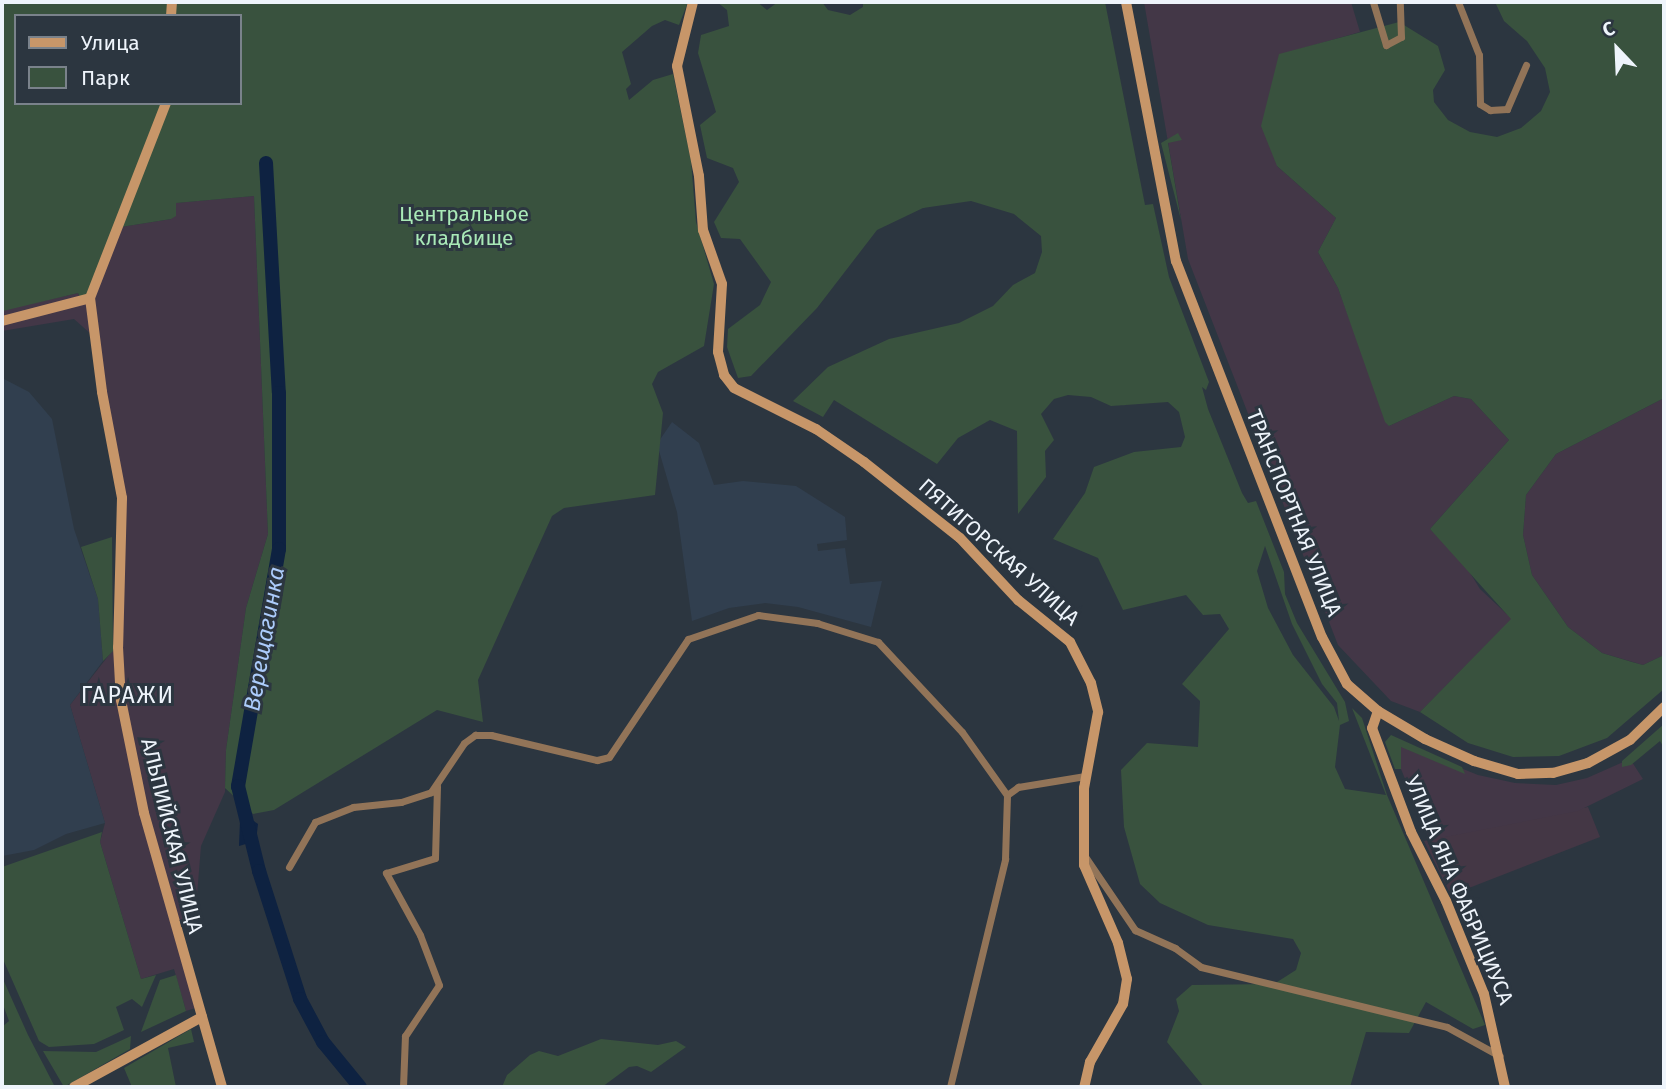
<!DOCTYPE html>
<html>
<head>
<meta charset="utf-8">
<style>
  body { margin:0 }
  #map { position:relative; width:1666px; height:1089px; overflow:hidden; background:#2c3640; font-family:"Fira Sans",sans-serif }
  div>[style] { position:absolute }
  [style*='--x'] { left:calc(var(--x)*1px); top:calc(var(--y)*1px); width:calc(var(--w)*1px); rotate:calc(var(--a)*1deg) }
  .commercial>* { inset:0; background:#443745 }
  .industrial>* { inset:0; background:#433747 }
  .built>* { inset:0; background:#313f4f }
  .green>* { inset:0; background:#39523e }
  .water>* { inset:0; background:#0e2241 }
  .river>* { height:14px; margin:-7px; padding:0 7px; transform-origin:7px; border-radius:7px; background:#0e2241 }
  .street>* { height:7px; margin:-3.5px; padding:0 3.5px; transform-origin:3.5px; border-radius:3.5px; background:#927458 }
  .secondary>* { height:10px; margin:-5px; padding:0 5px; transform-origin:5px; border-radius:5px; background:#c79669 }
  span { translate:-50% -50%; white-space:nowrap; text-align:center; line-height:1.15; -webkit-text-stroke:6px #2c3640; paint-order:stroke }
  .park-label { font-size:21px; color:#a9e9b7 }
  .street-label { font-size:21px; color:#eef4fb }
  .water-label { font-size:23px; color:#acccfb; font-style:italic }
  .neighbourhood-label { font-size:23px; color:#eef4fb; letter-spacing:2px }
  .frame { position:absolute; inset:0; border:4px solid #eef4fb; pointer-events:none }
  .legend { position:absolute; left:14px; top:14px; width:228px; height:91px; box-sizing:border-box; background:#2c3640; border:2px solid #7a828b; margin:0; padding:9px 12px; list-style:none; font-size:21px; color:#eef4fb }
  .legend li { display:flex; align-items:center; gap:14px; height:35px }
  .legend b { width:35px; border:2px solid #7a828b }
  .north { position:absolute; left:1582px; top:14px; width:70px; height:70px; -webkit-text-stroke:5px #2c3640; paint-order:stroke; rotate:337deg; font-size:19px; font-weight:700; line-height:28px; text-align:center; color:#eef4fb }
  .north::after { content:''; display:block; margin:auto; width:24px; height:32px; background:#eef4fb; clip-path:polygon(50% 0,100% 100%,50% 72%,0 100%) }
</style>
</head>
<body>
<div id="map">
  <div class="commercial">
    <i style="clip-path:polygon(1588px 807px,1600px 837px,1451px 895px,1424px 841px)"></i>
  </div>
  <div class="industrial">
    <i style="clip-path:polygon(1144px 2px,1351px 2px,1360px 32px,1279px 55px,1277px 166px,1336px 218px,1318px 252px,1338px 288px,1389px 426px,1454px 396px,1471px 399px,1509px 440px,1430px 529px,1462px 560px,1480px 589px,1512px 619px,1420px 712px,1391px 701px,1338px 645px,1188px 259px)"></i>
    <i style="clip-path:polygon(254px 196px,268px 534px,246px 608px,226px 750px,225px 792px,201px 846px,195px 920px,178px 926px,202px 1006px,186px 1011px,174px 969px,141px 979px,100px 842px,105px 823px,70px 705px,116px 646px,122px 491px,92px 335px,74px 319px,2px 331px,2px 310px,78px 293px,82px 303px,121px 227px,171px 219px,175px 203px)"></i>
    <i style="clip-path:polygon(1664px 398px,1664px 655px,1643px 665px,1602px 653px,1568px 627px,1532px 575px,1523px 535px,1526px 495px,1556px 454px)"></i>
    <i style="clip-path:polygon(1401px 744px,1478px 775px,1515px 783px,1556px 785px,1587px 778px,1630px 759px,1643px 779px,1578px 811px,1430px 840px,1401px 769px,1397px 745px)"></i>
  </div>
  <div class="built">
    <i style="clip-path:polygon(2px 378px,29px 392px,52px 419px,74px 529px,98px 599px,103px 661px,70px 705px,105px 823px,66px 834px,34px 850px,2px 856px)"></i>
    <i style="clip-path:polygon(672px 422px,699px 443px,714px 485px,743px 481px,796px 486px,845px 517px,847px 540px,817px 544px,818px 551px,845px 548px,850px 584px,882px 581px,871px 627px,798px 607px,765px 603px,729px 608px,692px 621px,677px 512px,657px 444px)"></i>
  </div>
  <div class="green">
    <i style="clip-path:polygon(evenodd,2px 2px,688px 2px,679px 25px,665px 20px,652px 26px,622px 52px,631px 84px,626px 89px,629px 100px,653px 80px,673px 74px,691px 161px,696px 222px,714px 284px,704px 346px,658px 372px,652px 384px,663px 413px,655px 495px,564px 508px,552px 516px,478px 680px,483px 722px,437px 710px,274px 810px,253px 814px,225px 788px,226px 750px,246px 608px,268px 534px,254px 196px,176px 203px,176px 216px,171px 219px,121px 227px,83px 304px,78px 293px,3px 311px,2px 2px,16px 16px,240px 16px,240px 103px,16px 103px,16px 16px)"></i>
    <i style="clip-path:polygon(evenodd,717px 2px,757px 2px,767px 10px,778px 2px,822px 2px,828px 10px,850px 15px,863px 7px,863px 2px,1105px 2px,1145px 205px,1153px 204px,1169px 277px,1209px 382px,1206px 390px,1202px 387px,1208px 409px,1242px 493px,1248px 503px,1256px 501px,1284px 572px,1285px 594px,1297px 623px,1345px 702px,1349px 721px,1340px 725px,1335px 767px,1345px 789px,1386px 795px,1352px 708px,1362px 718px,1387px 795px,1485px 1025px,1473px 1029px,1426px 1002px,1409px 1033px,1366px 1032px,1350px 1087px,1204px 1087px,1167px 1042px,1179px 1011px,1176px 999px,1192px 985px,1274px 984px,1296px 970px,1301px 953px,1293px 939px,1208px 925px,1160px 903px,1140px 884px,1124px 827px,1121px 770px,1147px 743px,1198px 747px,1200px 701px,1182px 684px,1229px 629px,1220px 614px,1203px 615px,1186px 595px,1123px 610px,1098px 558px,1053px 539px,1085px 493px,1094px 467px,1134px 452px,1181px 447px,1185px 437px,1179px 412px,1168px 402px,1111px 406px,1091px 397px,1068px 395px,1054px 399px,1041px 414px,1054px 440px,1045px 451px,1046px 477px,1018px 514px,1017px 431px,990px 420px,958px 438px,937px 464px,834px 400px,823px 417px,793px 401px,828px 367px,889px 339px,959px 323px,993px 306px,1013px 285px,1035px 273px,1042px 252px,1041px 236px,1014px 214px,971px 201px,923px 208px,877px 230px,817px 308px,751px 376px,738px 378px,727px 347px,728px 329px,760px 305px,771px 282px,740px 239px,721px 238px,714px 222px,739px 182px,733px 168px,707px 158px,700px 125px,716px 112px,698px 53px,701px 35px,729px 26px,727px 10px,717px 2px,1265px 546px,1292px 624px,1322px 684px,1337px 703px,1339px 721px,1334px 707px,1293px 655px,1268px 608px,1257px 571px,1265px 546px)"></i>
    <i style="clip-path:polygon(1495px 2px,1664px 2px,1664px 398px,1556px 454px,1526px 495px,1523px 535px,1532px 575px,1568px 627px,1602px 653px,1632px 662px,1643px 665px,1664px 655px,1664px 689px,1607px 738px,1559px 756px,1513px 757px,1468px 743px,1420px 712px,1511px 619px,1430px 529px,1509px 440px,1471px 399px,1454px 396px,1389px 426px,1385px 422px,1338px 288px,1318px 252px,1336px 218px,1277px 166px,1261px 126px,1279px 54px,1399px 22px,1438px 46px,1445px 70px,1433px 90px,1434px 102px,1448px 120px,1470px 132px,1497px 137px,1521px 128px,1541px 111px,1550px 92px,1545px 68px,1527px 41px,1504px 21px)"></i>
    <i style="clip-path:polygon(1178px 133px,1182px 140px,1168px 143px,1181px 220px,1161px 143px)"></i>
    <i style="clip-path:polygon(112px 537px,113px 651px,103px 661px,98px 599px,81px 547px)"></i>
    <i style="clip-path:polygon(1664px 724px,1664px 748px,1660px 741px,1631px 765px,1622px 767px,1622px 761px)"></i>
    <i style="clip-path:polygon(1391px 735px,1462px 767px,1465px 774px,1401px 747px,1401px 769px,1395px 769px,1385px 742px)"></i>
    <i style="clip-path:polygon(102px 832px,100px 842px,141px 979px,156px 975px,142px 1007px,132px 999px,116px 1007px,124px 1030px,94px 1044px,49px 1047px,39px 1041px,2px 957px,2px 867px)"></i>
    <i style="clip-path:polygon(176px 975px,186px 1011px,141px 1032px,160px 980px)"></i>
    <i style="clip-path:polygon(2px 977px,28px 1035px,55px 1087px,2px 1087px,2px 1027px,9px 1021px,2px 1002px)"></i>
    <i style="clip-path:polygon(191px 1029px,194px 1042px,168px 1048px,176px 1087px,132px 1087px,124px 1068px)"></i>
    <i style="clip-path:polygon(131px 1036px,130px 1049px,64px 1087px,43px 1051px,96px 1052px)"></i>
    <i style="clip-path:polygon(601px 1039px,658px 1045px,676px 1041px,686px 1047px,651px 1072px,637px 1066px,629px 1067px,602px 1087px,502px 1087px,507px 1075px,530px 1055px,539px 1051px,558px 1056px)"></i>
  </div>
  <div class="water">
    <i style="clip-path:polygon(251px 819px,258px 824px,256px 841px,239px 846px,240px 821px)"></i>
  </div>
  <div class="river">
    <i style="--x:266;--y:163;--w:230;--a:86.8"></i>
    <i style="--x:279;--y:393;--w:156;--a:90"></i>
    <i style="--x:279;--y:549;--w:241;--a:99.8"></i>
    <i style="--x:238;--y:786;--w:88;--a:76.1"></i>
    <i style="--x:259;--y:871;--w:134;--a:72.2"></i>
    <i style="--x:300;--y:999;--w:49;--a:61.9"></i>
    <i style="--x:323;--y:1042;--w:58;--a:50.6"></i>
  </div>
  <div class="street">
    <i style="--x:1373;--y:2;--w:45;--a:73.2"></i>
    <i style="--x:1386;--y:45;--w:17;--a:-28"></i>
    <i style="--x:1401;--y:37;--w:35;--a:-92"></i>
    <i style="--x:1458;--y:2;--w:57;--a:68.4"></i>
    <i style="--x:1479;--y:55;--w:49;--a:88.8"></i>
    <i style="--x:1480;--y:104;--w:12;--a:31"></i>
    <i style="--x:1490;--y:110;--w:17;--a:-3"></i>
    <i style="--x:1507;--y:109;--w:48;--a:-66.6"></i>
    <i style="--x:1084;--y:855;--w:91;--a:55.8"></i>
    <i style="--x:1135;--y:930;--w:44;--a:24.2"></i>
    <i style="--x:1175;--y:948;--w:32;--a:36"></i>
    <i style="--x:1201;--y:967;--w:253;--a:13.7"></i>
    <i style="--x:1447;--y:1027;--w:60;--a:28.7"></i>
    <i style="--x:289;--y:867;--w:52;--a:-60"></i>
    <i style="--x:315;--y:822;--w:41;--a:-21.5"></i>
    <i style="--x:353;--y:807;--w:48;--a:-5.9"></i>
    <i style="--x:401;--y:802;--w:32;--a:-18"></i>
    <i style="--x:431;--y:792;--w:59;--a:-56"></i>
    <i style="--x:464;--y:743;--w:14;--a:-36"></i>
    <i style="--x:475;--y:735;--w:16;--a:0"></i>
    <i style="--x:491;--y:735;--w:109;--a:13.3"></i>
    <i style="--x:597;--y:760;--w:12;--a:-14"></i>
    <i style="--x:609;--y:757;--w:142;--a:-56.2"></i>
    <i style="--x:688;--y:639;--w:74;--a:-18.9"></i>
    <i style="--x:758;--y:615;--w:60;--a:7.7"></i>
    <i style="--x:817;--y:623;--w:64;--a:17.3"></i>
    <i style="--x:878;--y:642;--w:123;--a:47"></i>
    <i style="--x:962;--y:732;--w:77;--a:54.5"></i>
    <i style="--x:403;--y:1087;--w:51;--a:-87.8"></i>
    <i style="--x:405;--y:1036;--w:61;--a:-56.3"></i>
    <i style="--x:439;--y:985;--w:53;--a:-110.8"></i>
    <i style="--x:420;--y:935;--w:71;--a:-118.7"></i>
    <i style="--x:386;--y:873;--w:51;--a:-17"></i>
    <i style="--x:435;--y:858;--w:72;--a:-88.4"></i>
    <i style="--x:950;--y:1087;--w:235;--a:-76.4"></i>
    <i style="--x:1005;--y:859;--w:64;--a:-88.2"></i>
    <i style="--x:1007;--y:795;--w:14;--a:-36"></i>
    <i style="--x:1018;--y:787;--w:68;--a:-9.3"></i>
  </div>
  <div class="secondary">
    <i style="--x:693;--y:2;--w:66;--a:104"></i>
    <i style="--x:677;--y:66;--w:112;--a:78.7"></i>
    <i style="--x:699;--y:176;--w:54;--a:85.8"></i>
    <i style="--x:703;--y:230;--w:57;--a:70.6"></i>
    <i style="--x:722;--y:284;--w:68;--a:93.4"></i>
    <i style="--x:718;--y:352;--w:24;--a:75"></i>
    <i style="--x:724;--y:375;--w:16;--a:52"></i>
    <i style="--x:734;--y:388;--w:92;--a:26.6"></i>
    <i style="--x:816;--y:429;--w:58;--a:34.5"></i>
    <i style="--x:864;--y:462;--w:122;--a:38.4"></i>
    <i style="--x:960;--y:538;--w:85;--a:46.9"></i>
    <i style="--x:1018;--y:600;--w:67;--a:38.9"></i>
    <i style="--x:1070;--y:642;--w:46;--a:62.9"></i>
    <i style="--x:1091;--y:683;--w:30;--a:76"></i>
    <i style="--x:1098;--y:712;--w:77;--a:100.4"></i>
    <i style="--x:1084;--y:788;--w:77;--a:90"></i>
    <i style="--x:1084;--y:865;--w:85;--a:66.4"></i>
    <i style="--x:1118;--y:943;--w:37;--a:76"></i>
    <i style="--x:1127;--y:979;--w:25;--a:99"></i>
    <i style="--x:1123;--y:1004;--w:67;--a:119.6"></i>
    <i style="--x:1090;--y:1062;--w:26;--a:103"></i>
    <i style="--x:1126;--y:2;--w:264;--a:79.1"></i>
    <i style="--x:1176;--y:261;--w:403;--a:68.8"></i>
    <i style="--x:1322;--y:637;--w:53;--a:62"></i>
    <i style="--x:1347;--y:684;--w:41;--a:41.1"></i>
    <i style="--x:1378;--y:711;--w:55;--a:30.8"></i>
    <i style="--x:1425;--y:739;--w:54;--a:24.2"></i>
    <i style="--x:1474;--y:761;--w:46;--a:16.5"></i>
    <i style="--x:1518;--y:774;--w:35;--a:-2"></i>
    <i style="--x:1553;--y:773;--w:36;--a:-16"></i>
    <i style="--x:1588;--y:763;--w:48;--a:-28.7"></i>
    <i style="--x:1630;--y:740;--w:47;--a:-44.1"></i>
    <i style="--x:171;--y:16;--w:14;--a:-86"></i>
    <i style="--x:166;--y:103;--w:209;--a:111.3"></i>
    <i style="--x:90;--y:298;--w:95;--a:82.7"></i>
    <i style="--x:102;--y:392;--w:108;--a:79.3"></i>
    <i style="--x:122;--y:498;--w:149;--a:91.5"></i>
    <i style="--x:118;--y:647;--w:53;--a:86.8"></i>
    <i style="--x:121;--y:700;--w:115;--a:78.5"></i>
    <i style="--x:144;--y:813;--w:285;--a:74.1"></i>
    <i style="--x:2;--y:321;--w:91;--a:-14.6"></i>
    <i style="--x:1378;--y:711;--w:18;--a:109"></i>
    <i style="--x:1372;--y:728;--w:111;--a:69.4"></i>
    <i style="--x:1411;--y:832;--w:77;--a:63.1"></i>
    <i style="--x:1446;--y:901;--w:100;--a:67.8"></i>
    <i style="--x:1484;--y:994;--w:95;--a:77.3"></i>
    <i style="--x:74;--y:1087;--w:146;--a:-28.7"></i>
  </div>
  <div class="park-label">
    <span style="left:464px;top:226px">Центральное<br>кладбище</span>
  </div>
  <div class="street-label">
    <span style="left:1294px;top:513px;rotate:68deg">ТРАНСПОРТНАЯ УЛИЦА</span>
    <span style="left:999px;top:552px;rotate:42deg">ПЯТИГОРСКАЯ УЛИЦА</span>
    <span style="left:172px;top:836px;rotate:76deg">АЛЬПИЙСКАЯ УЛИЦА</span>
    <span style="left:1459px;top:890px;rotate:67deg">УЛИЦА ЯНА ФАБРИЦИУСА</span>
  </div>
  <div class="water-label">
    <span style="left:264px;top:639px;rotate:-80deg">Верещагинка</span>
  </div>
  <div class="neighbourhood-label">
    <span style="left:128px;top:695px">ГАРАЖИ</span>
  </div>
  <div class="frame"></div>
  <ul class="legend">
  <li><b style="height:9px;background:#c79669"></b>Улица</li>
  <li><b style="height:19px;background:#39523e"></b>Парк</li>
  </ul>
  <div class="north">С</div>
</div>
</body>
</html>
